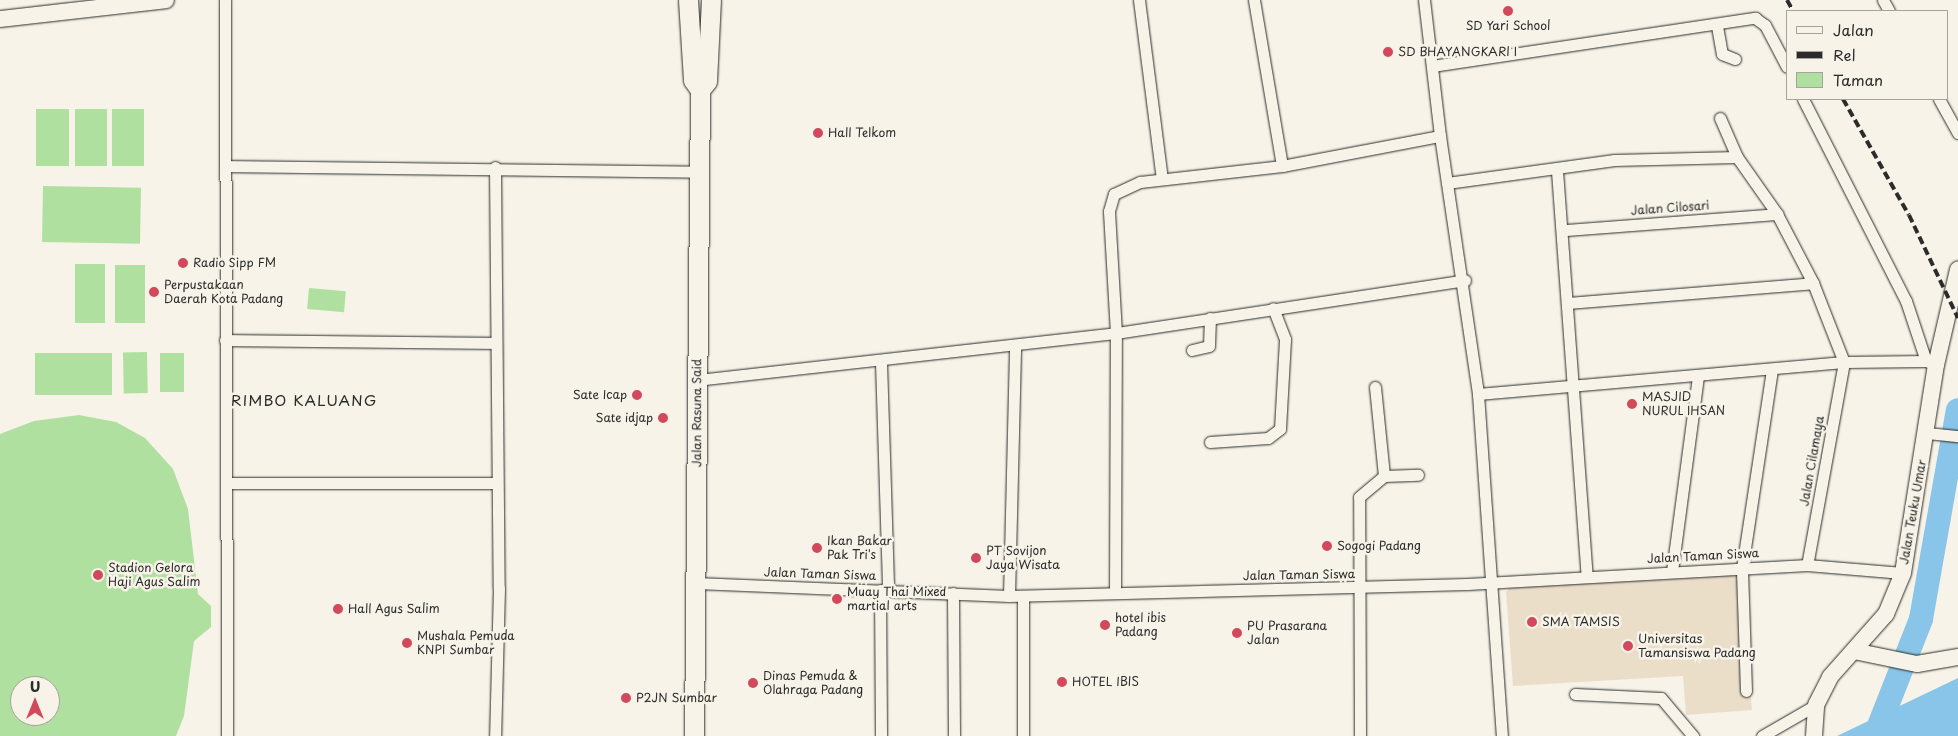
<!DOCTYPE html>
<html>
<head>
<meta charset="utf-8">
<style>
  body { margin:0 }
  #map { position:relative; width:1958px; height:736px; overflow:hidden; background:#f7f3e8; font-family:"Playpen Sans",sans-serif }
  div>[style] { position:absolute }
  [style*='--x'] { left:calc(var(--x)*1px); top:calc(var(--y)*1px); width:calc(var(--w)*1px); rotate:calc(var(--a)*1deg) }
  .built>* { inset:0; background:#ebdec9 }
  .green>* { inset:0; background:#afe0a0; transform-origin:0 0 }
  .water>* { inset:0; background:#89c5e9 }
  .river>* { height:24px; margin:-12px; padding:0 12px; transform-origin:12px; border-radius:12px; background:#89c5e9 }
  .roads { filter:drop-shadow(0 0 1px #2b2b2b) drop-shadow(0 0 1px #2b2b2b) }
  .street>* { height:11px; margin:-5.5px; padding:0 5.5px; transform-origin:5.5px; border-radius:5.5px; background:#f7f3e8 }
  .secondary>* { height:16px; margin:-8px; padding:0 8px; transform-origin:8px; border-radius:8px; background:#f7f3e8 }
  .primary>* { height:19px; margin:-9.5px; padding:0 9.5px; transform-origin:9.5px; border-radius:9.5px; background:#f7f3e8 }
  .rail>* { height:4px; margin-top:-2px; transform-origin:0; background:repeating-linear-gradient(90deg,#2b2b2b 0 8px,transparent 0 12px) }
  .dots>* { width:14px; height:14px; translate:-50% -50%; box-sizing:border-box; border:2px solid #f7f3e8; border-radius:50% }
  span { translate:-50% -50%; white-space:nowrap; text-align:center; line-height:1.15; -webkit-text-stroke:5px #f7f3e8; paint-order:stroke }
  .poi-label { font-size:12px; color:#2b2b2b }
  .left { translate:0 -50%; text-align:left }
  .right { translate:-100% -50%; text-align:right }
  .street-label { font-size:12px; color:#2b2b2b }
  .quarter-label { font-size:15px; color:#2b2b2b; letter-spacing:1px }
  .legend { position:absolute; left:1786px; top:10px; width:162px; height:90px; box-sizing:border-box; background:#f7f3e8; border:1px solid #a5a39c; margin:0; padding:6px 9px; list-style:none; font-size:15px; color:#2b2b2b }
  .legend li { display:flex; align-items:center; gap:10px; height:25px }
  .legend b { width:25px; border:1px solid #a5a39c }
  .north { position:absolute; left:10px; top:676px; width:50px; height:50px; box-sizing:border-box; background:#f7f3e8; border:1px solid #a5a39c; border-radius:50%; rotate:0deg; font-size:14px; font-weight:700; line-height:20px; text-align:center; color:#2b2b2b }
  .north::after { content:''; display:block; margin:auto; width:18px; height:22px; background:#d1495b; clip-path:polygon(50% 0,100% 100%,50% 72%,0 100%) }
</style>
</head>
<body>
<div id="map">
  <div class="built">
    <i style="clip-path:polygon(1740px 575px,1752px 710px,1686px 715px,1683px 676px,1513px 686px,1506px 592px,1512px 585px)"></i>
  </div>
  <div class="green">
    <i style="left:69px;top:109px;width:57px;height:33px;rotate:90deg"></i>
    <i style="left:75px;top:109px;width:32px;height:57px"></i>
    <i style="left:112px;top:109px;width:32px;height:57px"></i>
    <i style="left:43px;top:186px;width:98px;height:56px;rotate:1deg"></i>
    <i style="left:75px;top:264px;width:30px;height:59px"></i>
    <i style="left:115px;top:265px;width:30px;height:58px"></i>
    <i style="left:309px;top:288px;width:37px;height:21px;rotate:5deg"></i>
    <i style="left:147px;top:352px;width:41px;height:24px;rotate:89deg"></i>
    <i style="left:35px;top:353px;width:77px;height:42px"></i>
    <i style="left:160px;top:353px;width:24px;height:39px"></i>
    <i style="clip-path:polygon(evenodd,79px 415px,116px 422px,145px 438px,173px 469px,188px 509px,198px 594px,211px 606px,211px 627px,194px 641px,184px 716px,176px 736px,0 736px,0 434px,34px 421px,79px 415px,20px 686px,50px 686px,50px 716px,20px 716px,20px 686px)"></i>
  </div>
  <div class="water">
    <i style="clip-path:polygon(1958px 678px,1958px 736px,1837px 736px,1885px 713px)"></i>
  </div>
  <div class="river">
    <i style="--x:1875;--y:736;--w:126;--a:-68.5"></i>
    <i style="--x:1921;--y:619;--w:212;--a:-80"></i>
  </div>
  <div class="roads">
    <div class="street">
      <i style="--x:225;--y:0;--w:736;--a:89.84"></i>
      <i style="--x:1139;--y:0;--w:180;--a:82.7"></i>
      <i style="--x:1254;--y:0;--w:168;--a:80.4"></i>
      <i style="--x:1883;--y:0;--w:13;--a:61"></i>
      <i style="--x:1717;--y:26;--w:28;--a:80"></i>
      <i style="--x:1722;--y:54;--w:14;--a:21"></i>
      <i style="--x:1432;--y:66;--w:327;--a:-8.5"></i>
      <i style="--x:1755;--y:18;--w:12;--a:35"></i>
      <i style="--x:1765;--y:25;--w:47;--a:62.4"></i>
      <i style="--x:1803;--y:99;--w:227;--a:63"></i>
      <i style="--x:1906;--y:301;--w:63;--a:71.6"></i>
      <i style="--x:1939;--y:99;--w:39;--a:61"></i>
      <i style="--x:1720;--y:118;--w:43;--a:66.4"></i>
      <i style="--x:1440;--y:136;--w:261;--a:81.6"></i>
      <i style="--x:1478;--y:394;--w:343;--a:86"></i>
      <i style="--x:226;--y:166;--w:471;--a:0.7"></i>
      <i style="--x:495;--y:167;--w:421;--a:89.5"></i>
      <i style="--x:499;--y:588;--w:148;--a:91.5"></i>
      <i style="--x:1557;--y:171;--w:406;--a:85.8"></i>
      <i style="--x:1447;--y:183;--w:169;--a:-7.8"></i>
      <i style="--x:1614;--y:160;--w:123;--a:-1.4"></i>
      <i style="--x:1737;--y:157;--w:70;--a:54.9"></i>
      <i style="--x:1777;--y:214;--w:78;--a:62.4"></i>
      <i style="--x:1813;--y:283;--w:85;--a:68.6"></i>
      <i style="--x:1844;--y:362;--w:206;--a:100.3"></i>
      <i style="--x:1565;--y:230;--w:213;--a:-4.3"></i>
      <i style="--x:1567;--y:303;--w:247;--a:-4.6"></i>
      <i style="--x:225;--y:340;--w:270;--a:0.6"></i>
      <i style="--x:1192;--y:350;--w:17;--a:-13"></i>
      <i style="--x:1209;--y:346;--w:28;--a:-88"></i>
      <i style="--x:881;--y:362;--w:229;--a:88.2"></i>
      <i style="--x:697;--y:380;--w:422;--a:-6.4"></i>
      <i style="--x:1116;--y:333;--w:353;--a:-8.6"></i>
      <i style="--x:1375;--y:387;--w:89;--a:84.2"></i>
      <i style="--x:1478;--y:394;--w:367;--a:-5"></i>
      <i style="--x:1844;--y:362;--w:82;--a:-0.7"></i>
      <i style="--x:1926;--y:361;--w:11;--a:22"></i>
      <i style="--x:1928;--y:433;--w:30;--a:6"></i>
      <i style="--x:1210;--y:442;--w:58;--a:-3.9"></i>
      <i style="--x:1268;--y:438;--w:15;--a:-37"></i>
      <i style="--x:1280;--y:429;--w:90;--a:-86.8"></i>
      <i style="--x:1285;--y:339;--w:33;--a:-111"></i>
      <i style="--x:228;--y:483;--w:269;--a:0"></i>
      <i style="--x:1672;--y:571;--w:197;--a:-82.4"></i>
      <i style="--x:696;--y:583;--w:313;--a:2.4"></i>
      <i style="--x:1009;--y:596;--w:458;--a:-1.5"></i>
      <i style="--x:1467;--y:584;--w:341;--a:-3.2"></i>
      <i style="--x:1807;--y:565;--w:96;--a:4.8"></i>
      <i style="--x:880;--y:590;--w:146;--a:89.6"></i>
      <i style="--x:953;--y:593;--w:143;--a:89.6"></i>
      <i style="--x:1115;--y:593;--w:260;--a:-89.8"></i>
      <i style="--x:1116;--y:333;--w:122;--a:-93.3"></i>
      <i style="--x:1109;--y:211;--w:18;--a:-74"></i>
      <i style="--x:1114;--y:194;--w:29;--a:-25"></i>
      <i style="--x:1140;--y:182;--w:143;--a:-6.4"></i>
      <i style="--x:1282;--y:166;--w:161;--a:-10.8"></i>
      <i style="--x:1440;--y:136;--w:137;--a:-96.7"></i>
      <i style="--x:1009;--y:596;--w:250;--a:-88.6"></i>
      <i style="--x:1746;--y:691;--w:123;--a:-91.9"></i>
      <i style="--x:1742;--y:568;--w:201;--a:-81.4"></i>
      <i style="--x:1575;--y:694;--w:86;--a:2.7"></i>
      <i style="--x:1661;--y:698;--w:50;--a:49.9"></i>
      <i style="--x:1023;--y:736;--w:140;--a:-90"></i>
      <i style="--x:1360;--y:736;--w:239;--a:-90.2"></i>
      <i style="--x:1359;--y:497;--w:33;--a:-40"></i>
      <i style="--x:1384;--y:476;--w:34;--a:-2"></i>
      <i style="--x:1762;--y:736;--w:62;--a:-29.9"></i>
    </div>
    <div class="secondary">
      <i style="--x:0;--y:19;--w:167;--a:-6.5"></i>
      <i style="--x:1854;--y:651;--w:64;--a:11.7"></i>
      <i style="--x:1917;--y:664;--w:42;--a:-9.7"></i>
      <i style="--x:1814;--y:736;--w:31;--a:-86"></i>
      <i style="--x:1816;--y:705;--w:31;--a:-63"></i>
      <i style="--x:1830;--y:677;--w:84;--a:-48.4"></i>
      <i style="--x:1886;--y:614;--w:44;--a:-67.5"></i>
      <i style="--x:1903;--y:573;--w:211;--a:-81"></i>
      <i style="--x:1936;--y:365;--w:98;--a:-77"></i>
    </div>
    <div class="primary">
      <i style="--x:688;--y:0;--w:80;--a:86.4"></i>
      <i style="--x:693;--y:80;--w:12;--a:55"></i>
      <i style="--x:700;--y:90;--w:11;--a:-52"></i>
      <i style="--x:707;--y:81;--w:81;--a:-87.2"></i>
      <i style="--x:694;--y:736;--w:646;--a:-89.47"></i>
    </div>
  </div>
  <div class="rail">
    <i style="--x:1787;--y:0;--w:13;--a:61"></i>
    <i style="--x:1843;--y:99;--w:133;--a:60.4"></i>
    <i style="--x:1909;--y:215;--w:114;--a:64.6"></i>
  </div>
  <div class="dots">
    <i style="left:1508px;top:11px;background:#d1495b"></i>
    <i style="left:1388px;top:52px;background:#d1495b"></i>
    <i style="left:818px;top:133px;background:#d1495b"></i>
    <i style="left:183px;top:263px;background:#d1495b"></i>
    <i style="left:154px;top:292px;background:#d1495b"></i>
    <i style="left:637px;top:395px;background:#d1495b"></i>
    <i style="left:1632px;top:404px;background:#d1495b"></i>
    <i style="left:663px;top:418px;background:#d1495b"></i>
    <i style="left:1327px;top:546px;background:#d1495b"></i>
    <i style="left:817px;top:548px;background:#d1495b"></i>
    <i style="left:976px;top:558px;background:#d1495b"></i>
    <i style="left:98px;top:575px;background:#d1495b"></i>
    <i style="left:837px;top:599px;background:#d1495b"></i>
    <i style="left:338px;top:609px;background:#d1495b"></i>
    <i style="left:1532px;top:622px;background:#d1495b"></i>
    <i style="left:1105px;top:625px;background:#d1495b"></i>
    <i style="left:1237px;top:633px;background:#d1495b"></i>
    <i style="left:407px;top:643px;background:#d1495b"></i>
    <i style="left:1628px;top:646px;background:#d1495b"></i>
    <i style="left:1062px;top:682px;background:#d1495b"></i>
    <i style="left:753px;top:683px;background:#d1495b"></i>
    <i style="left:626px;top:698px;background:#d1495b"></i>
  </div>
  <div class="poi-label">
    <span style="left:1508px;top:26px">SD Yari School</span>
    <span class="left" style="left:1398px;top:52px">SD BHAYANGKARI I</span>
    <span class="left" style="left:828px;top:133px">Hall Telkom</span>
    <span class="left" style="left:193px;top:263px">Radio Sipp FM</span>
    <span class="left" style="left:164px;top:292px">Perpustakaan<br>Daerah Kota Padang</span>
    <span class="right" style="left:627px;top:395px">Sate Icap</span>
    <span class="left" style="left:1642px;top:404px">MASJID<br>NURUL IHSAN</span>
    <span class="right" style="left:653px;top:418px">Sate idjap</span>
    <span class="left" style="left:827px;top:548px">Ikan Bakar<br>Pak Tri's</span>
    <span class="left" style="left:1337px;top:546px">Sogogi Padang</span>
    <span class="left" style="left:986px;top:558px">PT Sovijon<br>Jaya Wisata</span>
    <span class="left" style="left:108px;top:575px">Stadion Gelora<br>Haji Agus Salim</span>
    <span class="left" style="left:847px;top:599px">Muay Thai Mixed<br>martial arts</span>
    <span class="left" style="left:348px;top:609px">Hall Agus Salim</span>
    <span class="left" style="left:1115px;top:625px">hotel ibis<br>Padang</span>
    <span class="left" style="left:1542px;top:622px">SMA TAMSIS</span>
    <span class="left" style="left:1247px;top:633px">PU Prasarana<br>Jalan</span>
    <span class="left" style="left:417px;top:643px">Mushala Pemuda<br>KNPI Sumbar</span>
    <span class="left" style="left:1638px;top:646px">Universitas<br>Tamansiswa Padang</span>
    <span class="left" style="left:763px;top:683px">Dinas Pemuda &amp;<br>Olahraga Padang</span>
    <span class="left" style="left:1072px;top:682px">HOTEL IBIS</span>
    <span class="left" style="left:636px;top:698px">P2JN Sumbar</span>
  </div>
  <div class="street-label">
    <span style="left:1670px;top:208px;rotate:-4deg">Jalan Cilosari</span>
    <span style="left:697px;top:413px;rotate:-90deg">Jalan Rasuna Said</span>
    <span style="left:1812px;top:461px;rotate:-80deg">Jalan Cilamaya</span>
    <span style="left:1913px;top:512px;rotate:-80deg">Jalan Teuku Umar</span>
    <span style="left:1703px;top:556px;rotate:-3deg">Jalan Taman Siswa</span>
    <span style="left:820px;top:574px;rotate:2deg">Jalan Taman Siswa</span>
    <span style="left:1299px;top:575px;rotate:-1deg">Jalan Taman Siswa</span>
  </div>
  <div class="quarter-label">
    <span style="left:304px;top:400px">RIMBO KALUANG</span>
  </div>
  <ul class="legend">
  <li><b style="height:6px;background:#f7f3e8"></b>Jalan</li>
  <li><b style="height:6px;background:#2b2b2b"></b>Rel</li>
  <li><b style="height:14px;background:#afe0a0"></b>Taman</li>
  </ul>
  <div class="north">U</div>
</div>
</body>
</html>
